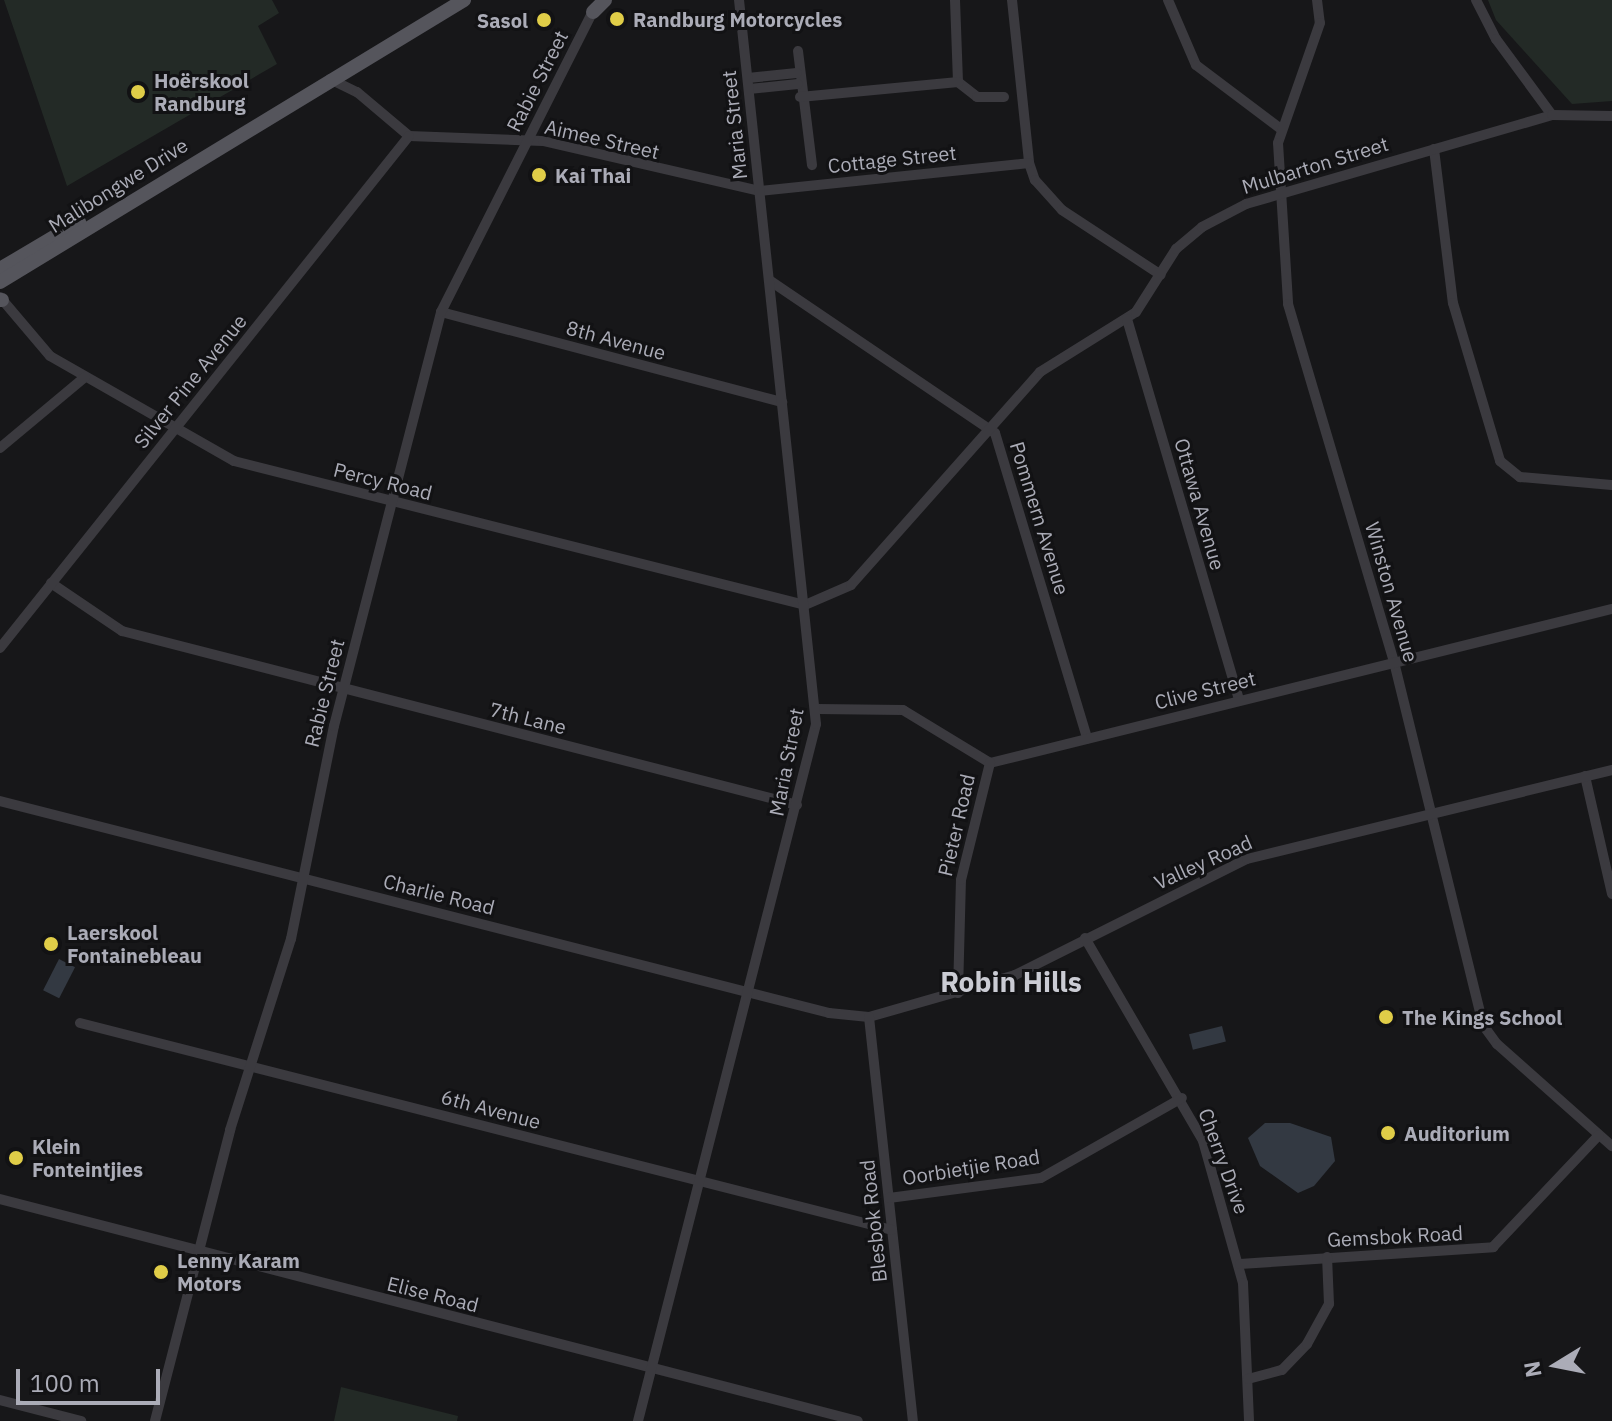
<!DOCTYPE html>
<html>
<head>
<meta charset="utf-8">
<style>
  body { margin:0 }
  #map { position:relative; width:1612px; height:1421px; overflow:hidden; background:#171719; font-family:"IBM Plex Sans",sans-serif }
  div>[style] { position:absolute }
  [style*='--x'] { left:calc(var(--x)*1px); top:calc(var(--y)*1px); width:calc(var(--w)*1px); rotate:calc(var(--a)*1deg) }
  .green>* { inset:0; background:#232a26 }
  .water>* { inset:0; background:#333942; transform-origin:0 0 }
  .minor>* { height:10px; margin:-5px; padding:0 5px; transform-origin:5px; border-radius:5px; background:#3b3a3f }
  .major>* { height:14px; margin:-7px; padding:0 7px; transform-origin:7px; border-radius:7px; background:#55555c }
  .dots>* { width:22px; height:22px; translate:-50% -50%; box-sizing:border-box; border:4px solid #121214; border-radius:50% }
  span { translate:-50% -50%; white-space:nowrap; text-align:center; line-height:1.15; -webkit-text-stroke:6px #121214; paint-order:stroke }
  .poi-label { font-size:20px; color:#abacb7; font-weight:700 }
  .left { translate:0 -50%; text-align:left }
  .right { translate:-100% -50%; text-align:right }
  .street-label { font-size:20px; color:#abacb7 }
  .district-label { font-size:28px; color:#cbccd4; font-weight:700 }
  .north { position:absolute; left:1516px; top:1325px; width:80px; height:80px; -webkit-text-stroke:6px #121214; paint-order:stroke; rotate:260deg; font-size:22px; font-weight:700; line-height:32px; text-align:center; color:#abacb7 }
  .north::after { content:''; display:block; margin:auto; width:28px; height:36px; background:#abacb7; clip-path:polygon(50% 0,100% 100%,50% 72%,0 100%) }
  .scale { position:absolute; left:16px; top:1369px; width:144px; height:36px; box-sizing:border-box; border:4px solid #abacb7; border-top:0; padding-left:10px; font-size:24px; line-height:28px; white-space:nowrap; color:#abacb7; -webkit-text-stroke:6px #121214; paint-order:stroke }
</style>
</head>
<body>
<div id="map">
  <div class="green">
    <i style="clip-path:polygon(4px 0,272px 0,279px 13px,258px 26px,277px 64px,67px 186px)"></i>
    <i style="clip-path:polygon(1488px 0,1612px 0,1612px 101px,1572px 104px,1496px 20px)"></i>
    <i style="clip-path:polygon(341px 1387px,458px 1416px,457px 1421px,334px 1421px)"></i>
  </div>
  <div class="water">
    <i style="left:59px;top:959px;width:18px;height:35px;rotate:27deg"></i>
    <i style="left:1222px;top:1026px;width:16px;height:34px;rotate:76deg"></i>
    <i style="clip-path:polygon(1265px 1123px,1290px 1123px,1331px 1137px,1335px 1161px,1314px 1186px,1298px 1193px,1260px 1166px,1248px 1138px)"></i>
  </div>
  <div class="minor">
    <i style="--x:955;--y:0;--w:82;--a:87.9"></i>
    <i style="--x:958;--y:82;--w:24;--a:38"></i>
    <i style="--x:977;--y:97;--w:27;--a:0"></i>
    <i style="--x:1012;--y:0;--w:164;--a:84"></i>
    <i style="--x:1029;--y:163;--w:18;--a:71"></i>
    <i style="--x:1035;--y:180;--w:40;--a:48"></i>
    <i style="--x:1062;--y:210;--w:118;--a:33.3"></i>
    <i style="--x:1168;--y:0;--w:71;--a:66.7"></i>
    <i style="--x:1196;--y:65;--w:106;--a:37"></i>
    <i style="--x:1317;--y:0;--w:23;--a:83"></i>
    <i style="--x:1320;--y:23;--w:127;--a:109.3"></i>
    <i style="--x:1278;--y:143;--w:161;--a:86.4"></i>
    <i style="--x:1288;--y:304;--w:373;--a:73.5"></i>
    <i style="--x:1394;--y:662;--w:374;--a:76.2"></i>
    <i style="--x:1483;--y:1025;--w:24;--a:54"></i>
    <i style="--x:1497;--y:1044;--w:154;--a:41.6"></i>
    <i style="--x:1476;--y:0;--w:44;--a:62.9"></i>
    <i style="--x:1496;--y:39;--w:94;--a:53.6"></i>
    <i style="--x:798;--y:51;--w:115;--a:83"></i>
    <i style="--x:748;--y:78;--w:49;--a:-5.8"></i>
    <i style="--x:330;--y:79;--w:30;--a:26"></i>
    <i style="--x:357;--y:92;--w:68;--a:40.2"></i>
    <i style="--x:409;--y:136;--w:134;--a:2.1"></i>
    <i style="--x:543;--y:141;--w:222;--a:13"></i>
    <i style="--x:759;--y:191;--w:271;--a:-5.9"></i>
    <i style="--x:749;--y:89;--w:49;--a:-5.8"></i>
    <i style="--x:800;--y:97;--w:159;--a:-5.4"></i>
    <i style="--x:1434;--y:149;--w:155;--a:83"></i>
    <i style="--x:1453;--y:303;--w:165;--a:73.4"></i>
    <i style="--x:1500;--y:461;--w:26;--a:39"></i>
    <i style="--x:1520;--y:477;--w:92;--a:5"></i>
    <i style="--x:769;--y:280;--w:273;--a:34.1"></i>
    <i style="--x:995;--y:433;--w:319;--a:73.2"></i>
    <i style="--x:0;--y:297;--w:77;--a:49.7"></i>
    <i style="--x:50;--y:356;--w:212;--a:29.7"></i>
    <i style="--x:234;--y:461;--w:589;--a:14.15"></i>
    <i style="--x:805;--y:605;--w:50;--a:-23.5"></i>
    <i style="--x:851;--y:585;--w:285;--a:-48.4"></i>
    <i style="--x:1040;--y:372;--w:113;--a:-32"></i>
    <i style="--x:1136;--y:312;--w:75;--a:-57.6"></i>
    <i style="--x:1176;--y:249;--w:34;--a:-40"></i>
    <i style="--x:1202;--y:227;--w:50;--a:-27.6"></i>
    <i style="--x:1246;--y:204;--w:319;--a:-16.2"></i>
    <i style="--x:1552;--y:115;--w:60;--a:1"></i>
    <i style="--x:441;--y:312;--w:353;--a:14.8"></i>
    <i style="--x:1127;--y:319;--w:397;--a:73.6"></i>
    <i style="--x:0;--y:448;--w:111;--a:-39.9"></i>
    <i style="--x:51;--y:583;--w:86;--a:34.1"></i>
    <i style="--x:122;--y:631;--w:697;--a:14.45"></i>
    <i style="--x:0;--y:648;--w:655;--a:-51.38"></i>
    <i style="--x:817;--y:709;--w:86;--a:0.7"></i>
    <i style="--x:903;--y:710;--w:102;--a:31.3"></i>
    <i style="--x:990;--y:763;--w:641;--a:-13.91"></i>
    <i style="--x:1585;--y:776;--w:121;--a:77.1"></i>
    <i style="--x:0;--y:801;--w:856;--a:14.34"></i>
    <i style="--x:829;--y:1013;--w:40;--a:5.7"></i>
    <i style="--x:869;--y:1017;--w:152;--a:-16"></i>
    <i style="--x:1015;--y:975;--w:259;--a:-26.6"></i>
    <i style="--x:1247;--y:859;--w:376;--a:-13.7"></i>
    <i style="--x:1085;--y:938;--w:235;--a:59.8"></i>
    <i style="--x:1203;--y:1141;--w:148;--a:74.3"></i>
    <i style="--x:1243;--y:1283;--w:138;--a:87.5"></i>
    <i style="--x:958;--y:993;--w:113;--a:-88.5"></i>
    <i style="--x:961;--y:880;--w:121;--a:-76.1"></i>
    <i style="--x:869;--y:1017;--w:406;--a:83.8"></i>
    <i style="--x:80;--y:1023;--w:838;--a:14.3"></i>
    <i style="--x:889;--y:1198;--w:153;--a:-7.5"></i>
    <i style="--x:1041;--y:1178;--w:162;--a:-29.6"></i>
    <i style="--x:0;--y:1199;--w:886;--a:14.51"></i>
    <i style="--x:1240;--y:1264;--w:254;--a:-3.8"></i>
    <i style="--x:1493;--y:1247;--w:154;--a:-46.6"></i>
    <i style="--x:1248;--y:1379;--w:35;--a:-15"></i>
    <i style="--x:1282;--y:1370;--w:36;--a:-46"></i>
    <i style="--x:1307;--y:1344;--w:46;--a:-61.2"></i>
    <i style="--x:1329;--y:1304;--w:47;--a:-92.4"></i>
    <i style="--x:0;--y:1400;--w:84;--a:14.5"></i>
    <i style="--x:155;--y:1421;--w:301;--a:-75.5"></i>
    <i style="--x:230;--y:1130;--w:201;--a:-72.3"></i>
    <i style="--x:291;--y:939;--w:217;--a:-78.6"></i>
    <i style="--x:334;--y:726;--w:428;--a:-75.5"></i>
    <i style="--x:441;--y:312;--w:339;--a:-63.2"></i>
    <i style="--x:638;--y:1421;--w:719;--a:-75.67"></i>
    <i style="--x:816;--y:724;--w:728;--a:-96.07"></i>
  </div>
  <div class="major">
    <i style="--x:593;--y:12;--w:17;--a:-45"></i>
    <i style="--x:0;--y:269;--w:92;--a:-30.7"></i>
    <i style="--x:0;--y:282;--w:543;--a:-31.29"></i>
    <i style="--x:0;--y:300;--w:2;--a:0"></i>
  </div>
  <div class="dots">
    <i style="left:617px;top:19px;background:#e0cd48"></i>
    <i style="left:544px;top:20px;background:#e0cd48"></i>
    <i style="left:138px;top:92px;background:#e0cd48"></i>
    <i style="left:539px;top:175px;background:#e0cd48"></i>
    <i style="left:51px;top:944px;background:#e0cd48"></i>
    <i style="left:1386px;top:1017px;background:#e0cd48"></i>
    <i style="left:1388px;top:1133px;background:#e0cd48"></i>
    <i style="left:16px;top:1158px;background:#e0cd48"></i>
    <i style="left:161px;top:1272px;background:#e0cd48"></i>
  </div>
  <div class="poi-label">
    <span class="left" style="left:633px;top:19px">Randburg Motorcycles</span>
    <span class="right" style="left:528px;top:20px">Sasol</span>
    <span class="left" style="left:154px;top:92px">Hoërskool<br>Randburg</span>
    <span class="left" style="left:555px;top:175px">Kai Thai</span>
    <span class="left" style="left:67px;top:944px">Laerskool<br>Fontainebleau</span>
    <span class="left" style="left:1402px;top:1017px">The Kings School</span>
    <span class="left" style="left:1404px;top:1133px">Auditorium</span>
    <span class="left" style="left:32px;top:1158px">Klein<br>Fonteintjies</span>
    <span class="left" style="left:177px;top:1272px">Lenny Karam<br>Motors</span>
  </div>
  <div class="street-label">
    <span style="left:537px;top:81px;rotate:-63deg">Rabie Street</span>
    <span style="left:734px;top:125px;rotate:-96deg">Maria Street</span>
    <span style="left:602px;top:139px;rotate:13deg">Aimee Street</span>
    <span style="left:892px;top:159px;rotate:-6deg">Cottage Street</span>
    <span style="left:1315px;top:165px;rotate:-17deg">Mulbarton Street</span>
    <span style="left:118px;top:185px;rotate:-32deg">Malibongwe Drive</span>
    <span style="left:616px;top:340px;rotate:15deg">8th Avenue</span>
    <span style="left:190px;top:381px;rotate:-51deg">Silver Pine Avenue</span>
    <span style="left:383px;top:481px;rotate:14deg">Percy Road</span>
    <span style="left:1200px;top:504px;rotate:74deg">Ottawa Avenue</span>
    <span style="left:1040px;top:518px;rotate:73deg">Pommern Avenue</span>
    <span style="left:1392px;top:592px;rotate:74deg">Winston Avenue</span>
    <span style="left:1205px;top:690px;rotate:-14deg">Clive Street</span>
    <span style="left:324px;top:693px;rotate:-76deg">Rabie Street</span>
    <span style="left:528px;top:718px;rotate:14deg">7th Lane</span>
    <span style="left:786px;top:762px;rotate:-79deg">Maria Street</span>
    <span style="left:956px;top:825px;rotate:-77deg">Pieter Road</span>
    <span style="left:1203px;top:862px;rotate:-24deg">Valley Road</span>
    <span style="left:439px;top:894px;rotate:14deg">Charlie Road</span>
    <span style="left:491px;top:1109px;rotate:15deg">6th Avenue</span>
    <span style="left:1224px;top:1161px;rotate:70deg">Cherry Drive</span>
    <span style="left:971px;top:1167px;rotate:-9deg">Oorbietjie Road</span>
    <span style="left:873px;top:1221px;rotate:-96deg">Blesbok Road</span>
    <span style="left:1395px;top:1236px;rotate:-3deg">Gemsbok Road</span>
    <span style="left:433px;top:1294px;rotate:14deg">Elise Road</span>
  </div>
  <div class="district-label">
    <span style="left:1011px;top:982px">Robin Hills</span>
  </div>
  <div class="north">N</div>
  <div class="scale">100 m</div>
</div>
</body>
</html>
